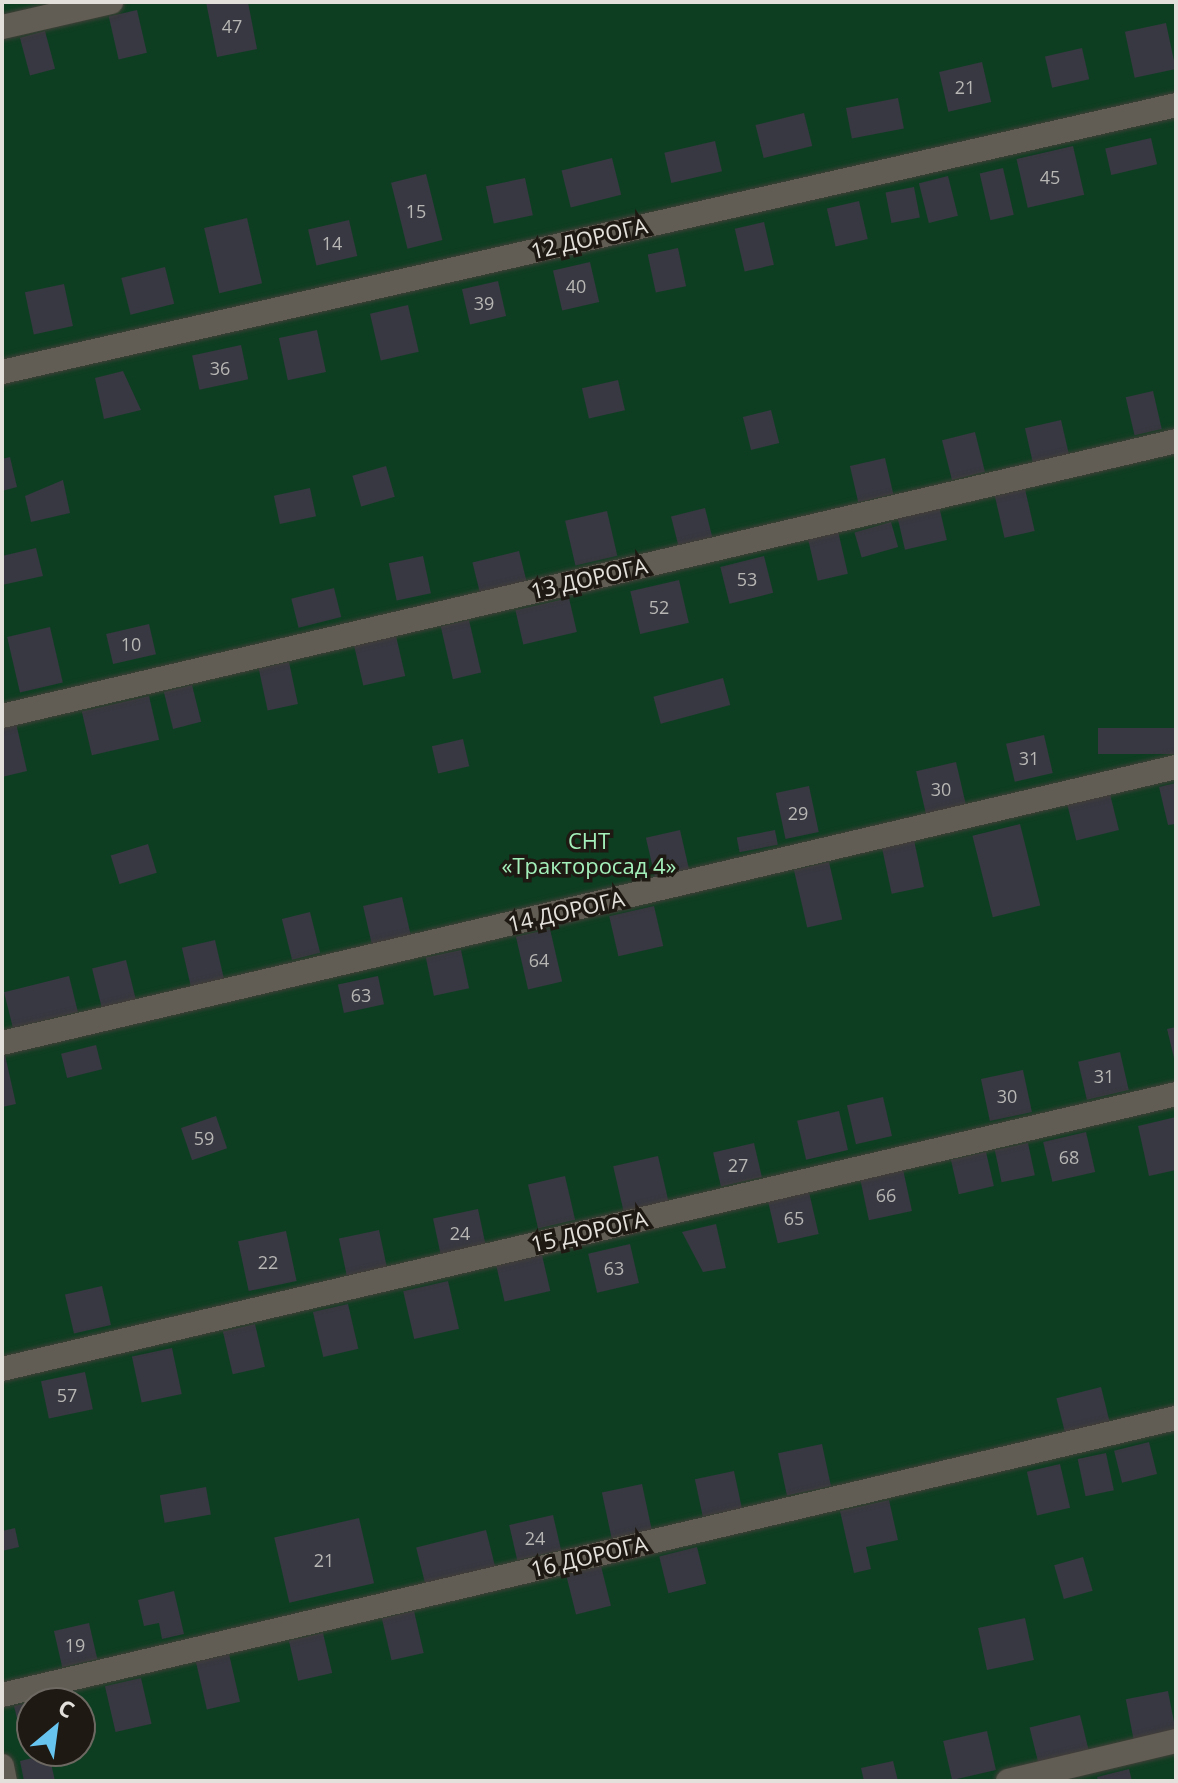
<!DOCTYPE html>
<html>
<head>
<meta charset="utf-8">
<style>
  body { margin:0 }
  #map { position:relative; width:1178px; height:1783px; overflow:hidden; background:#28231b; font-family:"Open Sans",sans-serif }
  div>[style] { position:absolute }
  [style*='--x'] { left:calc(var(--x)*1px); top:calc(var(--y)*1px); width:calc(var(--w)*1px); rotate:calc(var(--a)*1deg) }
  .green>* { inset:0; background:#0e3e22 }
  .building>* { inset:0; background:#373841; transform-origin:0 0 }
  .roads { filter:drop-shadow(0 0 2px #433f39) drop-shadow(0 0 2px #433f39) }
  .minor>* { height:24px; margin:-12px; padding:0 12px; transform-origin:12px; border-radius:12px; background:#625d54 }
  span { translate:-50% -50%; white-space:nowrap; text-align:center; line-height:1.15; -webkit-text-stroke:7px #1e1912; paint-order:stroke }
  .number-label { font-size:18px; color:#b8b6b4 }
  .number-label span { -webkit-text-stroke-width:0 }
  .street-label { font-size:22px; color:#e3e0db }
  .park-label { font-size:22px; color:#a4f0bb }
  .frame { position:absolute; inset:0; border:4px solid #e3e0db; pointer-events:none }
  .north { position:absolute; left:16px; top:1687px; width:80px; height:80px; box-sizing:border-box; background:#1e1912; border:2px solid #6d6962; border-radius:50%; rotate:29deg; font-size:22px; font-weight:700; line-height:32px; text-align:center; color:#e3e0db }
  .north::after { content:''; display:block; margin:auto; width:28px; height:36px; background:#66c4ef; clip-path:polygon(50% 0,100% 100%,50% 72%,0 100%) }
</style>
</head>
<body>
<div id="map">
  <div class="green">
    <i style="clip-path:polygon(evenodd,2px 2px,1176px 2px,1176px 1781px,2px 1781px,2px 2px,32px 1703px,80px 1703px,80px 1751px,32px 1751px,32px 1703px)"></i>
  </div>
  <div class="building">
    <i style="clip-path:polygon(206px 2px,248px 2px,257px 49px,217px 57px)"></i>
    <i style="left:137px;top:10px;width:44px;height:29px;rotate:77deg"></i>
    <i style="left:1166px;top:23px;width:47px;height:42px;rotate:78deg"></i>
    <i style="left:45px;top:31px;width:39px;height:26px;rotate:75deg"></i>
    <i style="left:1082px;top:48px;width:32px;height:38px;rotate:77deg"></i>
    <i style="left:982px;top:62px;width:41px;height:44px;rotate:77deg"></i>
    <i style="left:898px;top:98px;width:31px;height:53px;rotate:79deg"></i>
    <i style="left:804px;top:113px;width:34px;height:50px;rotate:76deg"></i>
    <i style="left:1151px;top:138px;width:27px;height:47px;rotate:77deg"></i>
    <i style="left:715px;top:141px;width:31px;height:52px;rotate:77deg"></i>
    <i style="left:1073px;top:146px;width:50px;height:58px;rotate:77deg"></i>
    <i style="left:612px;top:158px;width:38px;height:52px;rotate:76deg"></i>
    <i style="left:1003px;top:168px;width:48px;height:24px;rotate:77deg"></i>
    <i style="left:426px;top:174px;width:68px;height:36px;rotate:76deg"></i>
    <i style="left:948px;top:176px;width:41px;height:30px;rotate:76deg"></i>
    <i style="left:525px;top:178px;width:38px;height:40px;rotate:78deg"></i>
    <i style="left:914px;top:187px;width:31px;height:29px;rotate:79deg"></i>
    <i style="left:859px;top:201px;width:39px;height:33px;rotate:77deg"></i>
    <i style="left:247px;top:218px;width:67px;height:44px;rotate:77deg"></i>
    <i style="left:349px;top:220px;width:37px;height:42px;rotate:77deg"></i>
    <i style="left:764px;top:222px;width:44px;height:30px;rotate:77deg"></i>
    <i style="left:678px;top:248px;width:39px;height:31px;rotate:78deg"></i>
    <i style="left:590px;top:262px;width:41px;height:38px;rotate:77deg"></i>
    <i style="left:165px;top:267px;width:38px;height:45px;rotate:76deg"></i>
    <i style="left:498px;top:281px;width:36px;height:37px;rotate:77deg"></i>
    <i style="left:64px;top:284px;width:43px;height:40px;rotate:78deg"></i>
    <i style="left:408px;top:305px;width:48px;height:39px;rotate:77deg"></i>
    <i style="left:317px;top:330px;width:43px;height:39px;rotate:78deg"></i>
    <i style="left:241px;top:345px;width:35px;height:50px;rotate:78deg"></i>
    <i style="clip-path:polygon(123px 371px,141px 410px,104px 419px,95px 378px)"></i>
    <i style="left:618px;top:380px;width:31px;height:37px;rotate:77deg"></i>
    <i style="left:1153px;top:391px;width:39px;height:28px;rotate:77deg"></i>
    <i style="left:771px;top:410px;width:34px;height:29px;rotate:76deg"></i>
    <i style="left:1061px;top:420px;width:35px;height:37px;rotate:77deg"></i>
    <i style="left:975px;top:432px;width:41px;height:34px;rotate:76deg"></i>
    <i style="clip-path:polygon(10px 457px,17px 487px,2px 491px,2px 459px)"></i>
    <i style="left:885px;top:458px;width:37px;height:36px;rotate:77deg"></i>
    <i style="left:386px;top:466px;width:32px;height:35px;rotate:74deg"></i>
    <i style="clip-path:polygon(63px 480px,70px 513px,31px 522px,25px 496px)"></i>
    <i style="left:310px;top:488px;width:29px;height:37px;rotate:78deg"></i>
    <i style="left:1025px;top:489px;width:43px;height:31px;rotate:77deg"></i>
    <i style="left:939px;top:506px;width:35px;height:43px;rotate:77deg"></i>
    <i style="left:705px;top:508px;width:30px;height:35px;rotate:76deg"></i>
    <i style="left:607px;top:511px;width:46px;height:43px;rotate:77deg"></i>
    <i style="left:891px;top:522px;width:26px;height:38px;rotate:74deg"></i>
    <i style="left:838px;top:531px;width:44px;height:31px;rotate:77deg"></i>
    <i style="clip-path:polygon(36px 548px,43px 576px,2px 585px,2px 556px)"></i>
    <i style="left:519px;top:551px;width:32px;height:48px;rotate:76deg"></i>
    <i style="left:423px;top:556px;width:38px;height:35px;rotate:78deg"></i>
    <i style="left:764px;top:556px;width:38px;height:45px;rotate:76deg"></i>
    <i style="left:679px;top:580px;width:44px;height:50px;rotate:77deg"></i>
    <i style="left:334px;top:588px;width:30px;height:44px;rotate:76deg"></i>
    <i style="left:569px;top:598px;width:35px;height:55px;rotate:77deg"></i>
    <i style="left:469px;top:620px;width:54px;height:29px;rotate:77deg"></i>
    <i style="left:149px;top:624px;width:31px;height:44px;rotate:77deg"></i>
    <i style="left:50px;top:627px;width:57px;height:44px;rotate:77deg"></i>
    <i style="left:396px;top:636px;width:41px;height:43px;rotate:77deg"></i>
    <i style="left:289px;top:662px;width:43px;height:31px;rotate:78deg"></i>
    <i style="left:723px;top:678px;width:28px;height:72px;rotate:75deg"></i>
    <i style="left:192px;top:685px;width:38px;height:29px;rotate:76deg"></i>
    <i style="left:149px;top:696px;width:45px;height:69px;rotate:77deg"></i>
    <i style="clip-path:polygon(16px 723px,27px 771px,2px 777px,2px 726px)"></i>
    <i style="left:1176px;top:728px;width:26px;height:78px;rotate:90deg"></i>
    <i style="left:1044px;top:735px;width:39px;height:39px;rotate:77deg"></i>
    <i style="left:463px;top:739px;width:28px;height:32px;rotate:77deg"></i>
    <i style="left:956px;top:762px;width:44px;height:41px;rotate:77deg"></i>
    <i style="clip-path:polygon(1176px 783px,1176px 824px,1168px 825px,1159px 787px)"></i>
    <i style="left:809px;top:786px;width:47px;height:34px;rotate:78deg"></i>
    <i style="left:1110px;top:794px;width:37px;height:44px;rotate:76deg"></i>
    <i style="left:1020px;top:824px;width:84px;height:49px;rotate:76deg"></i>
    <i style="left:680px;top:830px;width:40px;height:35px;rotate:77deg"></i>
    <i style="left:775px;top:830px;width:15px;height:39px;rotate:79deg"></i>
    <i style="left:914px;top:840px;width:48px;height:33px;rotate:78deg"></i>
    <i style="left:148px;top:844px;width:30px;height:39px;rotate:73deg"></i>
    <i style="left:829px;top:862px;width:59px;height:36px;rotate:77deg"></i>
    <i style="left:402px;top:897px;width:39px;height:40px;rotate:77deg"></i>
    <i style="left:654px;top:906px;width:41px;height:46px;rotate:77deg"></i>
    <i style="left:310px;top:912px;width:42px;height:29px;rotate:76deg"></i>
    <i style="left:550px;top:929px;width:54px;height:35px;rotate:77deg"></i>
    <i style="left:215px;top:940px;width:40px;height:34px;rotate:77deg"></i>
    <i style="left:461px;top:950px;width:39px;height:36px;rotate:78deg"></i>
    <i style="left:126px;top:960px;width:41px;height:35px;rotate:76deg"></i>
    <i style="left:69px;top:976px;width:37px;height:67px;rotate:76deg"></i>
    <i style="left:378px;top:976px;width:29px;height:41px;rotate:78deg"></i>
    <i style="clip-path:polygon(1176px 1027px,1176px 1062px,1175px 1062px,1167px 1029px)"></i>
    <i style="left:96px;top:1045px;width:25px;height:36px;rotate:76deg"></i>
    <i style="left:1120px;top:1052px;width:39px;height:43px;rotate:77deg"></i>
    <i style="clip-path:polygon(5px 1055px,16px 1104px,2px 1107px,2px 1056px)"></i>
    <i style="left:1023px;top:1070px;width:43px;height:43px;rotate:78deg"></i>
    <i style="left:883px;top:1097px;width:40px;height:37px;rotate:77deg"></i>
    <i style="left:839px;top:1111px;width:40px;height:43px;rotate:77deg"></i>
    <i style="left:216px;top:1116px;width:34px;height:37px;rotate:71deg"></i>
    <i style="clip-path:polygon(1176px 1117px,1176px 1170px,1149px 1176px,1138px 1126px)"></i>
    <i style="left:1086px;top:1132px;width:41px;height:44px;rotate:77deg"></i>
    <i style="left:754px;top:1143px;width:35px;height:42px;rotate:77deg"></i>
    <i style="left:1028px;top:1143px;width:33px;height:34px;rotate:78deg"></i>
    <i style="left:986px;top:1152px;width:35px;height:36px;rotate:77deg"></i>
    <i style="left:658px;top:1156px;width:48px;height:46px;rotate:77deg"></i>
    <i style="left:903px;top:1169px;width:43px;height:44px;rotate:78deg"></i>
    <i style="left:565px;top:1176px;width:45px;height:38px;rotate:77deg"></i>
    <i style="left:809px;top:1192px;width:43px;height:42px;rotate:77deg"></i>
    <i style="left:478px;top:1209px;width:39px;height:46px;rotate:78deg"></i>
    <i style="clip-path:polygon(716px 1224px,726px 1268px,703px 1272px,682px 1232px)"></i>
    <i style="left:379px;top:1230px;width:38px;height:41px;rotate:78deg"></i>
    <i style="left:286px;top:1231px;width:51px;height:49px;rotate:78deg"></i>
    <i style="left:630px;top:1244px;width:40px;height:43px;rotate:77deg"></i>
    <i style="left:542px;top:1255px;width:37px;height:47px;rotate:77deg"></i>
    <i style="left:448px;top:1281px;width:49px;height:46px;rotate:77deg"></i>
    <i style="left:102px;top:1286px;width:40px;height:38px;rotate:77deg"></i>
    <i style="left:348px;top:1304px;width:46px;height:36px;rotate:77deg"></i>
    <i style="left:255px;top:1324px;width:44px;height:33px;rotate:77deg"></i>
    <i style="left:172px;top:1348px;width:47px;height:41px;rotate:78deg"></i>
    <i style="left:85px;top:1372px;width:38px;height:45px;rotate:78deg"></i>
    <i style="left:1101px;top:1387px;width:36px;height:46px;rotate:76deg"></i>
    <i style="left:1149px;top:1442px;width:33px;height:36px;rotate:76deg"></i>
    <i style="left:822px;top:1444px;width:43px;height:45px;rotate:78deg"></i>
    <i style="left:1106px;top:1453px;width:38px;height:29px;rotate:78deg"></i>
    <i style="left:1060px;top:1464px;width:45px;height:34px;rotate:77deg"></i>
    <i style="left:734px;top:1471px;width:38px;height:40px;rotate:78deg"></i>
    <i style="left:642px;top:1484px;width:47px;height:41px;rotate:78deg"></i>
    <i style="left:206px;top:1487px;width:28px;height:47px;rotate:80deg"></i>
    <i style="clip-path:polygon(889px 1500px,898px 1540px,866px 1547px,871px 1569px,854px 1573px,840px 1511px)"></i>
    <i style="left:553px;top:1515px;width:36px;height:45px;rotate:77deg"></i>
    <i style="left:359px;top:1518px;width:67px;height:87px;rotate:77deg"></i>
    <i style="clip-path:polygon(15px 1528px,19px 1547px,2px 1551px,2px 1531px)"></i>
    <i style="left:486px;top:1530px;width:38px;height:72px;rotate:76deg"></i>
    <i style="left:697px;top:1547px;width:38px;height:39px;rotate:76deg"></i>
    <i style="left:1083px;top:1557px;width:35px;height:30px;rotate:74deg"></i>
    <i style="left:601px;top:1566px;width:41px;height:36px;rotate:76deg"></i>
    <i style="clip-path:polygon(174px 1591px,184px 1634px,162px 1639px,159px 1623px,144px 1626px,138px 1600px)"></i>
    <i style="left:414px;top:1611px;width:43px;height:33px;rotate:77deg"></i>
    <i style="left:1025px;top:1618px;width:43px;height:48px;rotate:78deg"></i>
    <i style="left:89px;top:1623px;width:37px;height:36px;rotate:77deg"></i>
    <i style="left:323px;top:1633px;width:41px;height:35px;rotate:77deg"></i>
    <i style="left:229px;top:1654px;width:49px;height:34px;rotate:77deg"></i>
    <i style="left:141px;top:1678px;width:47px;height:37px;rotate:77deg"></i>
    <i style="left:1168px;top:1691px;width:41px;height:43px;rotate:79deg"></i>
    <i style="clip-path:polygon(32px 1702px,32px 1746px,24px 1748px,14px 1706px)"></i>
    <i style="left:1080px;top:1715px;width:37px;height:52px;rotate:76deg"></i>
    <i style="left:987px;top:1731px;width:40px;height:45px;rotate:77deg"></i>
    <i style="clip-path:polygon(49px 1754px,55px 1781px,24px 1781px,20px 1761px)"></i>
    <i style="clip-path:polygon(893px 1761px,898px 1781px,864px 1781px,861px 1768px)"></i>
    <i style="clip-path:polygon(1129px 1769px,1132px 1781px,1098px 1781px,1097px 1777px)"></i>
  </div>
  <div class="roads">
    <div class="minor">
      <i style="--x:2;--y:27;--w:112;--a:-12.9"></i>
      <i style="--x:2;--y:372;--w:1204;--a:-12.81"></i>
      <i style="--x:2;--y:716;--w:1206;--a:-13.18"></i>
      <i style="--x:2;--y:1043;--w:1206;--a:-13.23"></i>
      <i style="--x:2;--y:1369;--w:1206;--a:-13.18"></i>
      <i style="--x:2;--y:1695;--w:1206;--a:-13.28"></i>
      <i style="--x:2;--y:1766;--w:15;--a:79"></i>
      <i style="--x:1008;--y:1781;--w:173;--a:-13.4"></i>
    </div>
  </div>
  <div class="number-label">
    <span style="left:232px;top:26px">47</span>
    <span style="left:965px;top:87px">21</span>
    <span style="left:1050px;top:177px">45</span>
    <span style="left:416px;top:211px">15</span>
    <span style="left:332px;top:243px">14</span>
    <span style="left:576px;top:286px">40</span>
    <span style="left:484px;top:303px">39</span>
    <span style="left:220px;top:368px">36</span>
    <span style="left:747px;top:579px">53</span>
    <span style="left:659px;top:607px">52</span>
    <span style="left:131px;top:644px">10</span>
    <span style="left:1029px;top:758px">31</span>
    <span style="left:941px;top:789px">30</span>
    <span style="left:798px;top:813px">29</span>
    <span style="left:539px;top:960px">64</span>
    <span style="left:361px;top:995px">63</span>
    <span style="left:1104px;top:1076px">31</span>
    <span style="left:1007px;top:1096px">30</span>
    <span style="left:204px;top:1138px">59</span>
    <span style="left:1069px;top:1157px">68</span>
    <span style="left:738px;top:1165px">27</span>
    <span style="left:886px;top:1195px">66</span>
    <span style="left:794px;top:1218px">65</span>
    <span style="left:460px;top:1233px">24</span>
    <span style="left:268px;top:1262px">22</span>
    <span style="left:614px;top:1268px">63</span>
    <span style="left:67px;top:1395px">57</span>
    <span style="left:535px;top:1538px">24</span>
    <span style="left:324px;top:1560px">21</span>
    <span style="left:75px;top:1645px">19</span>
  </div>
  <div class="street-label">
    <span style="left:589px;top:238px;rotate:-13deg">12 ДОРОГА</span>
    <span style="left:589px;top:578px;rotate:-13deg">13 ДОРОГА</span>
    <span style="left:566px;top:911px;rotate:-13deg">14 ДОРОГА</span>
    <span style="left:589px;top:1231px;rotate:-13deg">15 ДОРОГА</span>
    <span style="left:589px;top:1556px;rotate:-13deg">16 ДОРОГА</span>
  </div>
  <div class="park-label">
    <span style="left:589px;top:853px">СНТ<br>«Тракторосад 4»</span>
  </div>
  <div class="frame"></div>
  <div class="north">С</div>
</div>
</body>
</html>
